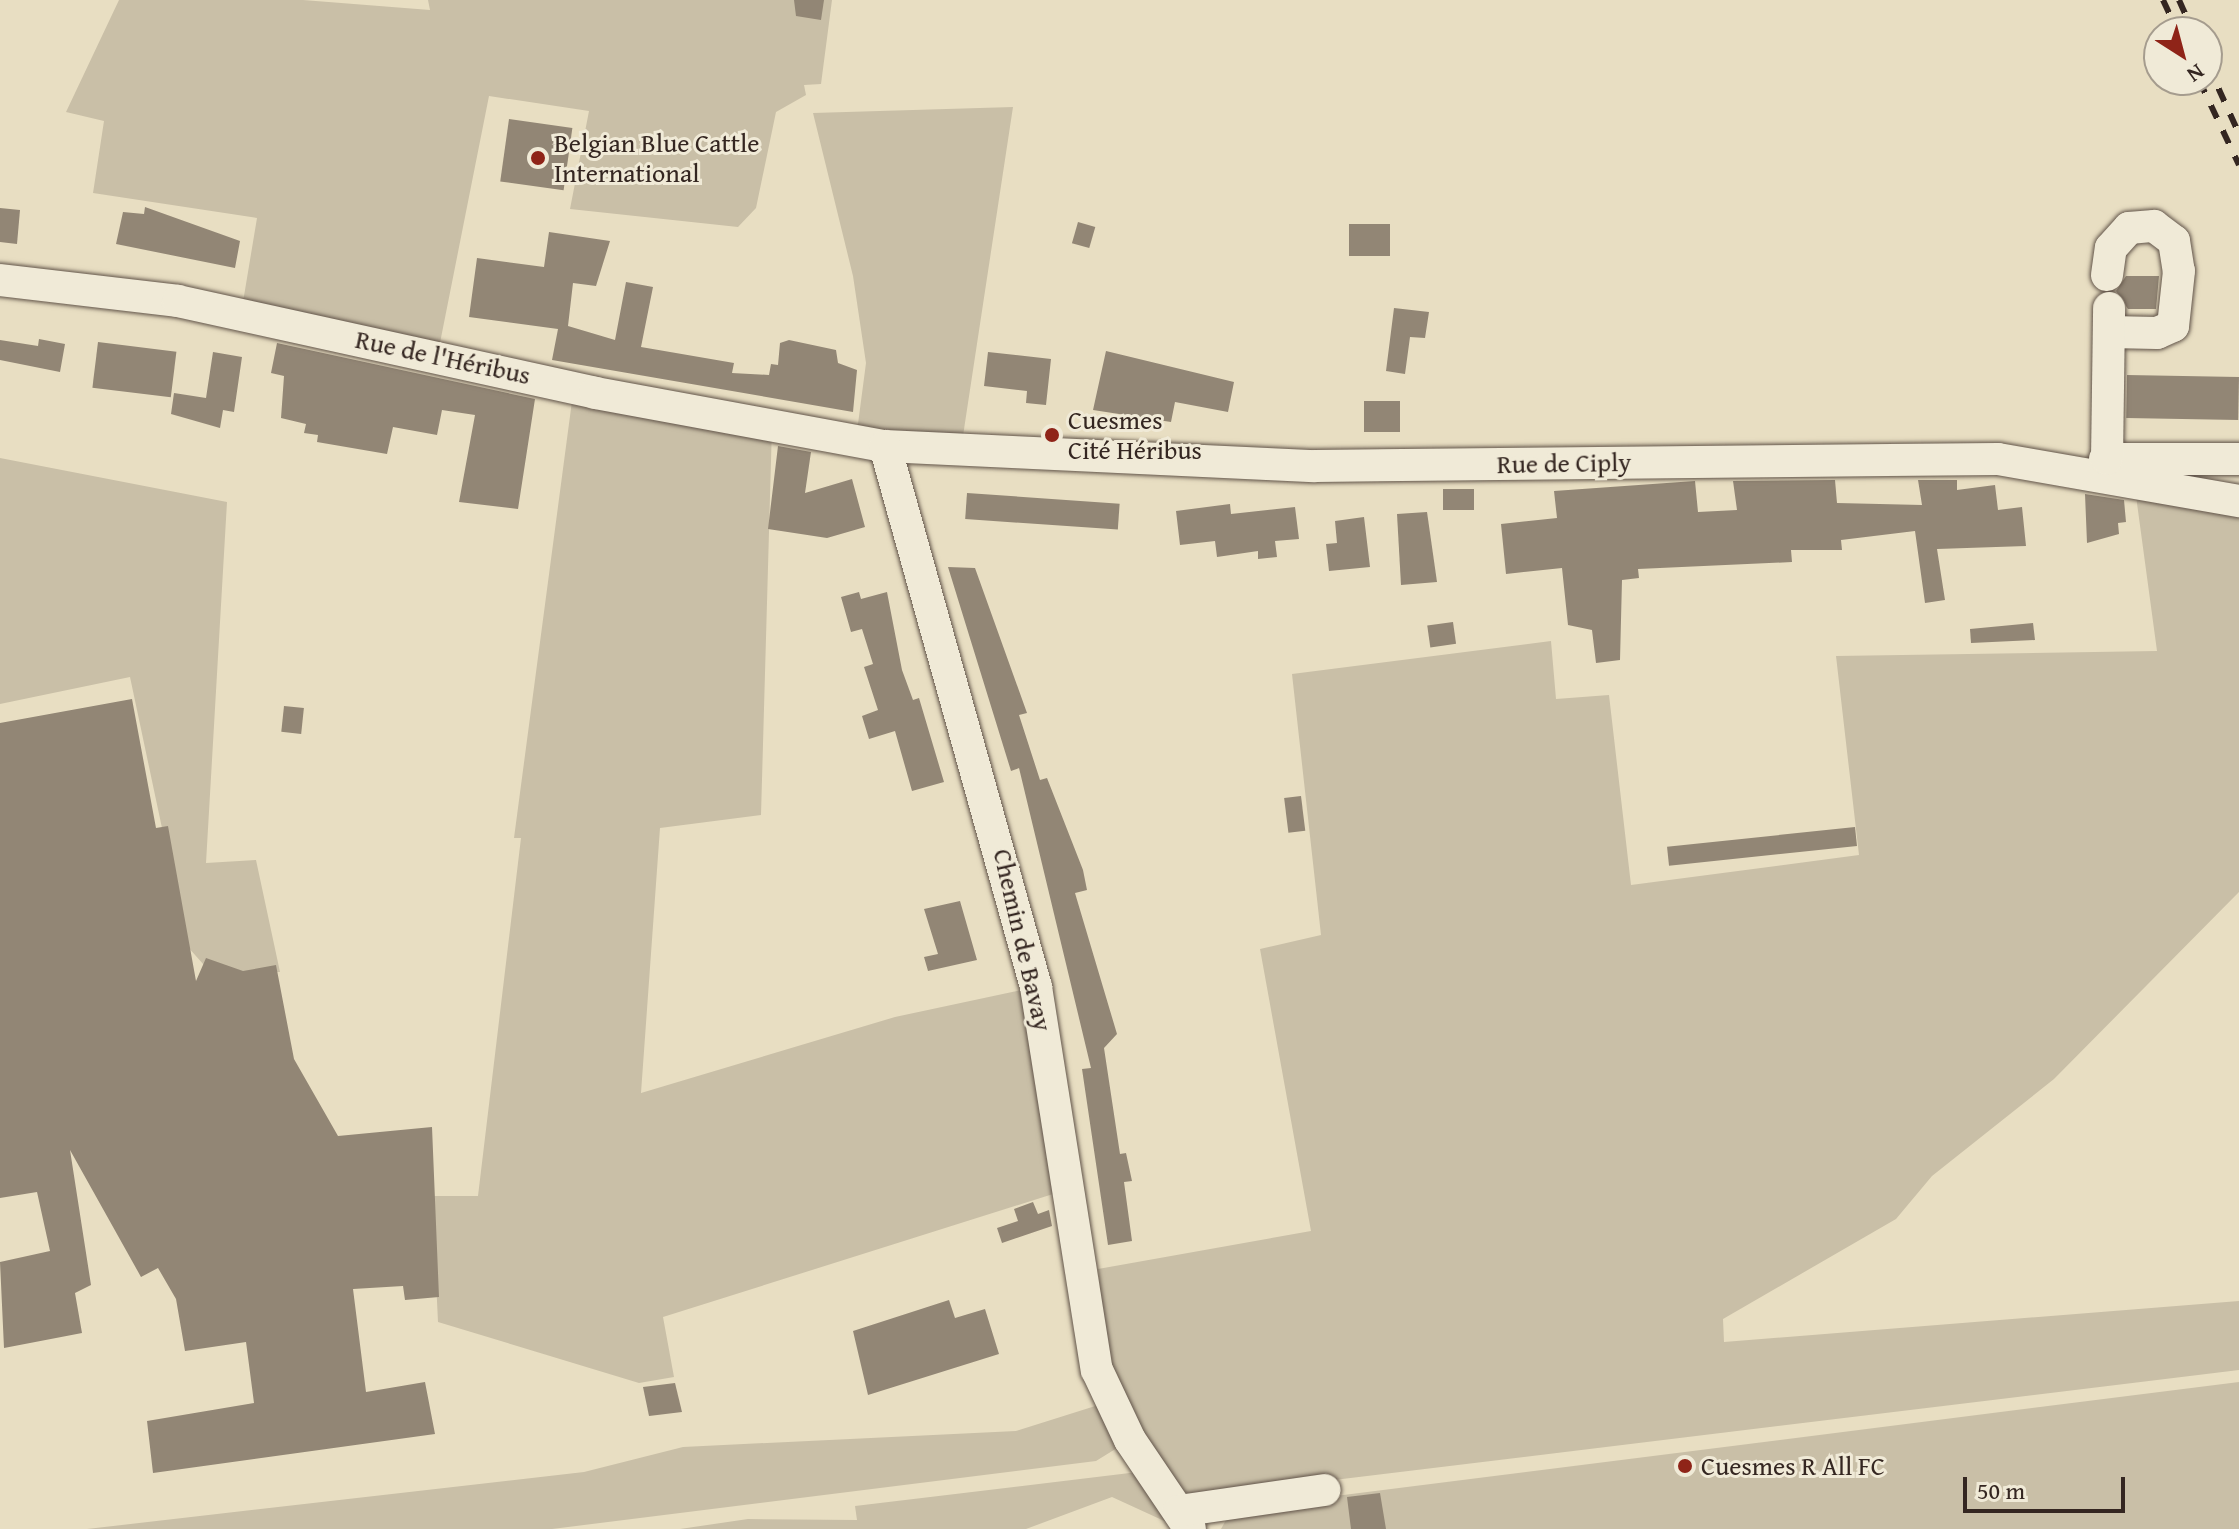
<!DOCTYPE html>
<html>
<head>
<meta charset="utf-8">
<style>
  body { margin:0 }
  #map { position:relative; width:2239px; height:1529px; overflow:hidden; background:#e8dec2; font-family:"Gentium Book Plus",serif }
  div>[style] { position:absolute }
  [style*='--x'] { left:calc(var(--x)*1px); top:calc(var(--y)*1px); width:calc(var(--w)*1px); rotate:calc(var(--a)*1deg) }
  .green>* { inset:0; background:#c9bfa7 }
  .building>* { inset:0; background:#928675; transform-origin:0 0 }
  .roads { filter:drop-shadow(0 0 2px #615449) drop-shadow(0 0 2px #615449) }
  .minor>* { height:32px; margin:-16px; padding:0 16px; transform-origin:16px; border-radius:16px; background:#f0ead7 }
  .rail>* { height:6px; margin-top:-3px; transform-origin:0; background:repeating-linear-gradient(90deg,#342621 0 14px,transparent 0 28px) }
  .dots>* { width:22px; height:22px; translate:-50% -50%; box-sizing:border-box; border:4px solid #f0ead7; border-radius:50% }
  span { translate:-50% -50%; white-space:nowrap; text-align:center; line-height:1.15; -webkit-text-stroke:6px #f0ead7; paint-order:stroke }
  .poi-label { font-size:26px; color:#342621 }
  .left { translate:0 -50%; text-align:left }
  .street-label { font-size:26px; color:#342621 }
  .north { position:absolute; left:2143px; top:16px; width:80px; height:80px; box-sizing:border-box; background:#f0ead7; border:2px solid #a59c8e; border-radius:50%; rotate:144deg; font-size:22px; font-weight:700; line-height:32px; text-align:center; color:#342621 }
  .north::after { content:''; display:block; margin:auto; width:28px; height:36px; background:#8f2418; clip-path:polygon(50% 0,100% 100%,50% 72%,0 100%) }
  .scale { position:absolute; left:1963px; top:1477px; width:162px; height:36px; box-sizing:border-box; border:4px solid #342621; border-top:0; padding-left:10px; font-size:24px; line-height:28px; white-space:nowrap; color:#342621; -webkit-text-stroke:6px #f0ead7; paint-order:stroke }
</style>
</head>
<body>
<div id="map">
  <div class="green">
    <i style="clip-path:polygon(119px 0,303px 0,430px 10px,428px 0,832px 0,821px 84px,804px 85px,806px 95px,776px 112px,756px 208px,738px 227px,570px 209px,589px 111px,489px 96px,438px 353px,241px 314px,257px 218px,93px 193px,104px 121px,66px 112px)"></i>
    <i style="clip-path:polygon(1013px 107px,961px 449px,856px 439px,866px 363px,853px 276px,813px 113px)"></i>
    <i style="clip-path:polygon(574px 386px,772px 426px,761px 815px,660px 828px,641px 1093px,895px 1017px,1036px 987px,1072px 1188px,663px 1317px,674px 1377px,639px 1383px,438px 1322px,432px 1196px,478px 1196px,521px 838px,514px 838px)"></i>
    <i style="clip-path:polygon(0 458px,227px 502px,206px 863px,256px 860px,280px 972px,225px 973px,204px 965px,187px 946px,130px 677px,0 704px)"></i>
    <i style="clip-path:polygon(2136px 496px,2239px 501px,2239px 892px,2054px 1079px,1932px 1176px,1896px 1219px,1723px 1319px,1724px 1342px,2239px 1301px,2239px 1370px,1194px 1497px,1171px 1483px,1110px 1377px,1098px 1269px,1311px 1231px,1260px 949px,1321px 935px,1292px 674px,1551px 641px,1556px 699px,1609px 695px,1631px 885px,1859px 855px,1836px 656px,2157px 651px)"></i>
    <i style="clip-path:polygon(2239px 1382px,2239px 1529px,1221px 1529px,1232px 1509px)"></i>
    <i style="clip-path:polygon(1108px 1402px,1130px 1440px,1096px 1461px,552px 1529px,87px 1529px,584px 1472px,683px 1447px,1016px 1431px)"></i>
    <i style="clip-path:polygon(1138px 1472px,1173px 1525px,1112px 1497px,1026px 1529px,680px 1529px,748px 1519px,857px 1520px,855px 1506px)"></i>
  </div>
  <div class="building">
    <i style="clip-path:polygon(794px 0,824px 0,821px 20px,796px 16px)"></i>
    <i style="left:509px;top:119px;width:64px;height:63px;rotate:8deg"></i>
    <i style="clip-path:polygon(145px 207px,240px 241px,235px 268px,116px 244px,123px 212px,144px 214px)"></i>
    <i style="clip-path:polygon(0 208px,20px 210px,17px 244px,0 242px)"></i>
    <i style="left:1078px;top:222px;width:18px;height:22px;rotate:16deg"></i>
    <i style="left:1349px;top:224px;width:41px;height:32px"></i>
    <i style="clip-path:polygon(549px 232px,610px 241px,596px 286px,573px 283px,568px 326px,615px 340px,626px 282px,653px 287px,641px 347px,734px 363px,732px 373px,769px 375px,771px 364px,778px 365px,780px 343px,789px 340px,836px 350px,838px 363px,857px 370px,853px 412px,552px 360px,558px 329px,469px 317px,477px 258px,544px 267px)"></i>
    <i style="clip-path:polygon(2126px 276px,2159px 276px,2156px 309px,2128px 309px,2116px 291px)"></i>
    <i style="clip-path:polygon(1394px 308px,1429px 312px,1425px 338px,1410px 337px,1405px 374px,1386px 371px)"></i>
    <i style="clip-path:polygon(39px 339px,65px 344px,60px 372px,0 360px,0 340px,38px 346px)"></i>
    <i style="left:98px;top:342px;width:79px;height:46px;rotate:7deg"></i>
    <i style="clip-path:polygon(277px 343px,535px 399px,518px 509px,459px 502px,475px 415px,442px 410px,437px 435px,393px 427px,387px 454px,317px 442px,318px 435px,304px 433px,306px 424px,281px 418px,284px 376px,271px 373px)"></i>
    <i style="clip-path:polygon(1106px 351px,1234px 382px,1228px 412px,1175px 402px,1171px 422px,1093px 410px)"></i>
    <i style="clip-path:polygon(213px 352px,242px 357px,234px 412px,223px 410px,220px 428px,171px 414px,174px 393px,206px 398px)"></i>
    <i style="clip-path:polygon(988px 352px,1051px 359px,1046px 405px,1026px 403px,1027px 391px,984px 386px)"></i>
    <i style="left:2127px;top:375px;width:112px;height:43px;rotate:1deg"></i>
    <i style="left:1364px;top:401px;width:36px;height:31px"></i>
    <i style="clip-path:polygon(778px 446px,811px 452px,805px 493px,852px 479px,865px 527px,827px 538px,768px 529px)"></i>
    <i style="clip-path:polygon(1835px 480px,1837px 503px,1922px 505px,1918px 480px,1957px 480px,1957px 490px,1995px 485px,1998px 510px,2022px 507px,2026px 546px,1937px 549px,1945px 600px,1925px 603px,1915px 531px,1841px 540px,1842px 550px,1791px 550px,1792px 562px,1638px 569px,1639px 578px,1622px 580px,1620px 660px,1596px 663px,1592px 630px,1568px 625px,1562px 568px,1506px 574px,1501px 524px,1557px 518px,1554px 491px,1695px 481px,1698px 512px,1737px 510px,1733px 481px)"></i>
    <i style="left:1443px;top:489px;width:31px;height:21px"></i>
    <i style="left:967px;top:493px;width:153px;height:26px;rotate:4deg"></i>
    <i style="clip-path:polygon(2085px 494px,2124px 500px,2126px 522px,2118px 523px,2119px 534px,2087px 543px)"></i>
    <i style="clip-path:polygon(1230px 504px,1231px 514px,1295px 507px,1299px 539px,1275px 541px,1277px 557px,1258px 559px,1258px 551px,1217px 557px,1215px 541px,1180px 545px,1176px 511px)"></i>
    <i style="clip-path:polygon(1427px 512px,1437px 582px,1401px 585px,1397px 514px)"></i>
    <i style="clip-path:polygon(1364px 517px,1370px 567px,1329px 571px,1326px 544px,1337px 543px,1335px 521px)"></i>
    <i style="clip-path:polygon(948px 567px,975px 568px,1027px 713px,1019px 715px,1040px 780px,1047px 778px,1083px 870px,1087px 890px,1075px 893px,1117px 1034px,1104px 1048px,1120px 1154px,1126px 1153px,1132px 1181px,1124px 1182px,1132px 1241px,1108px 1245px,1082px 1069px,1091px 1068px,1019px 768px,1011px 771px)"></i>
    <i style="clip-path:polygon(859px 592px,861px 599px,887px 592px,902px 670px,913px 700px,919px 698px,944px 782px,912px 791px,895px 731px,869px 739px,862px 716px,878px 710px,864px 667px,873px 664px,862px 629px,851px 632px,841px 597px)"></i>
    <i style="left:1453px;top:622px;width:22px;height:26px;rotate:82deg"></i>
    <i style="clip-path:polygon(2033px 623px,2035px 640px,1971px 643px,1970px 629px)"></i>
    <i style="clip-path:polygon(132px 699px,156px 828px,168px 826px,196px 981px,206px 958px,243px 971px,276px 965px,294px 1059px,338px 1136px,432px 1127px,439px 1297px,405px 1300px,403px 1286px,353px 1289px,366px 1392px,425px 1382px,435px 1434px,153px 1473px,147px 1421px,254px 1403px,246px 1342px,185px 1351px,176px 1299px,158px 1268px,141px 1277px,70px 1150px,91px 1285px,75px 1293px,82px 1333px,4px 1348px,0 1262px,50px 1251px,37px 1192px,0 1198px,0 723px)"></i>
    <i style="left:284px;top:706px;width:20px;height:26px;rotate:6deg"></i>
    <i style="left:1301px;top:796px;width:35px;height:17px;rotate:83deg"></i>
    <i style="left:1855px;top:827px;width:19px;height:189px;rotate:84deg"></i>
    <i style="clip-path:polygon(960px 901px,977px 960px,928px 971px,924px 957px,938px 954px,924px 909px)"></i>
    <i style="clip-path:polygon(1033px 1202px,1038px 1214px,1049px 1210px,1052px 1226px,1002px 1243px,997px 1228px,1018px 1221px,1014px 1209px)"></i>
    <i style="clip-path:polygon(949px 1300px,955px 1318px,985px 1309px,999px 1354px,868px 1395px,853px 1331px)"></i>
    <i style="clip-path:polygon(675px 1383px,682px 1412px,649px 1416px,643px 1387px)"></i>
    <i style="clip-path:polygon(1380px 1493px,1386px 1529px,1351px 1529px,1347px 1497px)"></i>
  </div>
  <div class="roads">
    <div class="minor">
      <i style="--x:2107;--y:275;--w:27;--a:-82"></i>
      <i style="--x:2111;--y:248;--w:27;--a:-48"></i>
      <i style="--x:2129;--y:228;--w:25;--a:-5"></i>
      <i style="--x:2154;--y:226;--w:25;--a:37"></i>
      <i style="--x:2174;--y:241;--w:30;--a:81"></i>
      <i style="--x:2179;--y:271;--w:55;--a:96.2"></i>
      <i style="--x:2173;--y:326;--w:17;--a:156"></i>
      <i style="--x:2157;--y:333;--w:47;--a:-178.8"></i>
      <i style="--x:0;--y:280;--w:179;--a:6.7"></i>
      <i style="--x:178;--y:301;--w:427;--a:12.4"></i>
      <i style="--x:595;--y:393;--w:295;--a:10.4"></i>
      <i style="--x:885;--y:446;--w:430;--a:2.7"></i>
      <i style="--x:1315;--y:466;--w:683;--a:-0.59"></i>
      <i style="--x:1998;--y:459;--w:245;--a:9.9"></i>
      <i style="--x:885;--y:446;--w:562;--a:74.4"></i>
      <i style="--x:1036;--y:987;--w:388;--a:81"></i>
      <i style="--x:1097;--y:1370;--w:77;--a:64.8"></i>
      <i style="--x:1130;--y:1440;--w:107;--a:56"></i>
      <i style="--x:2105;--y:459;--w:134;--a:0"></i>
      <i style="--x:2107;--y:459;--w:151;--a:-89.2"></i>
      <i style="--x:1179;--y:1511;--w:147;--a:-8.2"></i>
    </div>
  </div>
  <div class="rail">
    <i style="--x:2163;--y:0;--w:35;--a:65"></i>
    <i style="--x:2179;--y:0;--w:35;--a:66"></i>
    <i style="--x:2207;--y:63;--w:78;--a:65.7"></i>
    <i style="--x:2199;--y:80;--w:94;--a:64.8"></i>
  </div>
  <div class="dots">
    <i style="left:538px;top:158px;background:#8f2418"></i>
    <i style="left:1052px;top:435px;background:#8f2418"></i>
    <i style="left:1685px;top:1466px;background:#8f2418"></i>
  </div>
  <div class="poi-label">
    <span class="left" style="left:554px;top:158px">Belgian Blue Cattle<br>International</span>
    <span class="left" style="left:1068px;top:435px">Cuesmes<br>Cité Héribus</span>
    <span class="left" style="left:1701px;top:1466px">Cuesmes R All FC</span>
  </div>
  <div class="street-label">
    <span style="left:443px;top:357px;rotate:12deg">Rue de l'Héribus</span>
    <span style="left:1564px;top:463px;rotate:-1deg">Rue de Ciply</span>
    <span style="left:1023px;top:940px;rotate:77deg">Chemin de Bavay</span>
  </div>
  <div class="north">N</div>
  <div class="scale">50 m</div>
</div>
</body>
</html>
